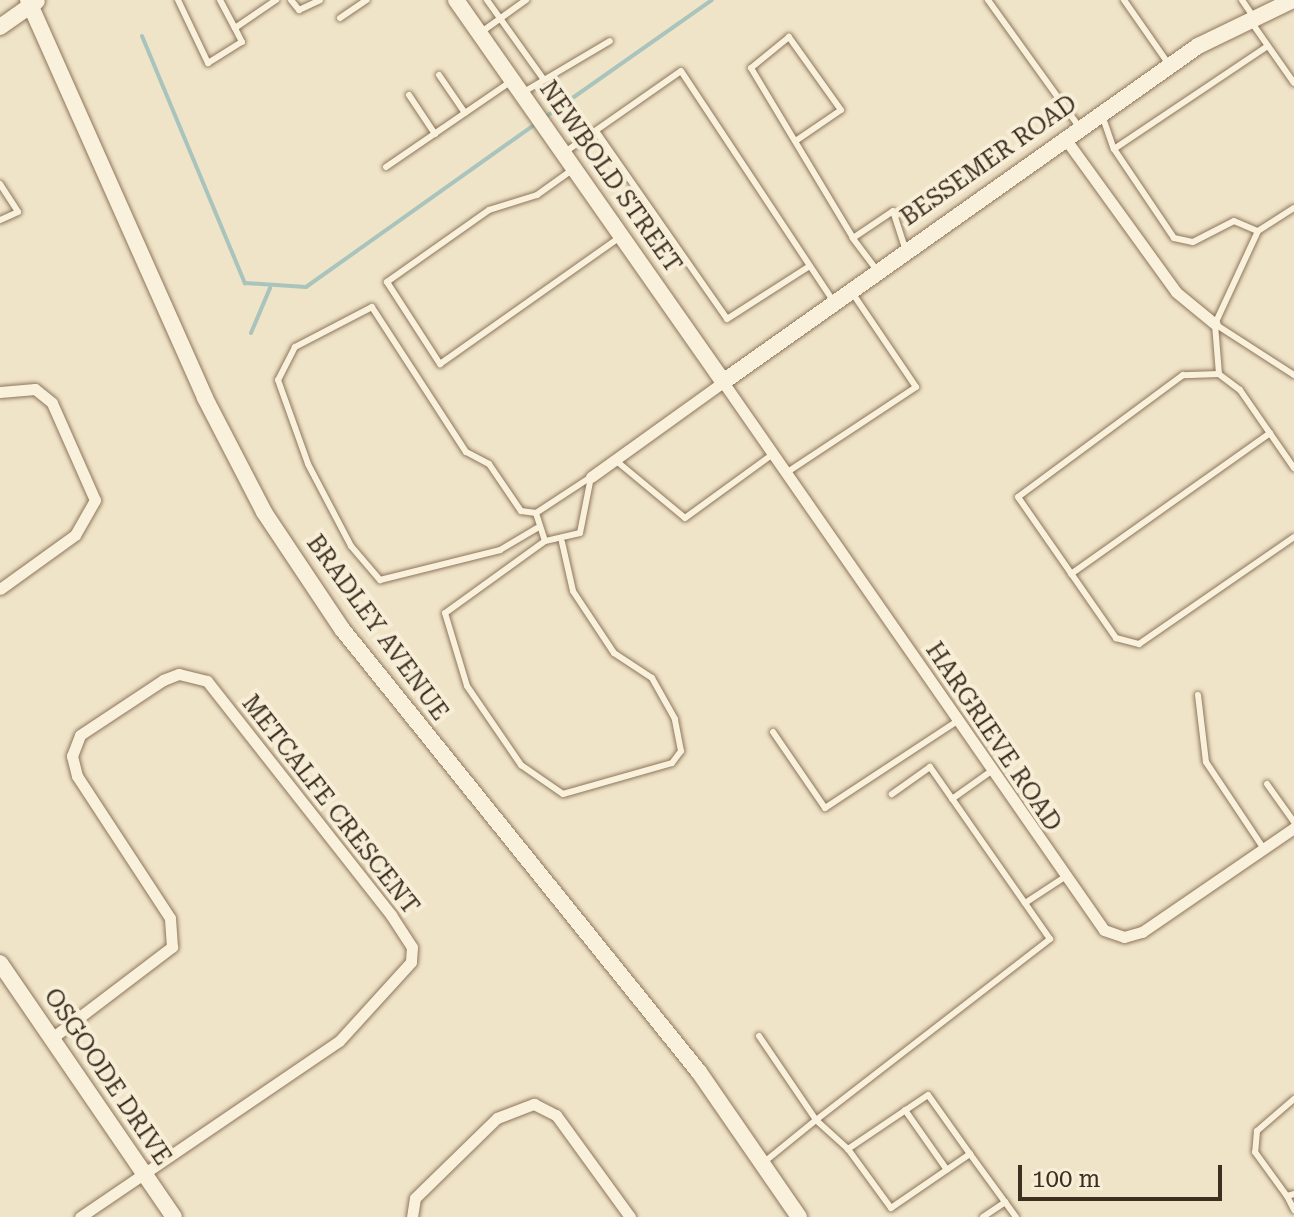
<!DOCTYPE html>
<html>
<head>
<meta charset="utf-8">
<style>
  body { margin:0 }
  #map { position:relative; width:1294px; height:1217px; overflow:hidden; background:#f0e4c8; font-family:"Roboto Serif",serif }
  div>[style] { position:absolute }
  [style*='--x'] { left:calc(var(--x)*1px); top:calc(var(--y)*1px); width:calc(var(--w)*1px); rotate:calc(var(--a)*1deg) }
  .stream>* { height:4px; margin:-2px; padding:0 2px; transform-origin:2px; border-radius:2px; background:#a9c4bc }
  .roads { filter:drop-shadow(0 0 2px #8d765c) drop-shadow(0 0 2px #8d765c) }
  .lane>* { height:6px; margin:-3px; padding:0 3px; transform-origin:3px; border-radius:3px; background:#faf1dc }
  .street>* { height:11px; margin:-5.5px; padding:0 5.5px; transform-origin:5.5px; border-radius:5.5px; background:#faf1dc }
  .secondary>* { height:16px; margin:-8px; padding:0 8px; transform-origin:8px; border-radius:8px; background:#faf1dc }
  span { translate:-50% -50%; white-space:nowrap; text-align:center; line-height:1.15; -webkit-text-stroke:8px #f7eed8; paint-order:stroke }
  .street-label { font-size:24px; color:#3d2e20 }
  .scale { position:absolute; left:1018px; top:1165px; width:204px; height:36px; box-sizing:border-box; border:4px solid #3d2e20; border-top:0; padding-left:10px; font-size:24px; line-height:28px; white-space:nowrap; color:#3d2e20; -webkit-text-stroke:6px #f7eed8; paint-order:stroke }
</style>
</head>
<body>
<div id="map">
  <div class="stream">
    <i style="--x:142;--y:36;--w:268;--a:67.4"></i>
    <i style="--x:245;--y:283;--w:61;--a:3.8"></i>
    <i style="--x:306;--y:287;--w:283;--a:-35.4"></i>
    <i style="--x:544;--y:118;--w:205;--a:-35.1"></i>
    <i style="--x:251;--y:333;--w:49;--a:-67.1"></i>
  </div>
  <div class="roads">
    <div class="lane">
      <i style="--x:178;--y:0;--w:70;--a:64.5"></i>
      <i style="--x:208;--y:63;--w:40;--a:-32"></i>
      <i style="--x:242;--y:42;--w:16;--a:-117"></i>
      <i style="--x:220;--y:0;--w:32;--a:62"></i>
      <i style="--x:235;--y:28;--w:50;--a:-34.3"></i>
      <i style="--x:291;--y:0;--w:13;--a:51"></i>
      <i style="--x:299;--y:10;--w:23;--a:-25"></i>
      <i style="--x:487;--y:0;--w:98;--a:54.5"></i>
      <i style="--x:988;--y:0;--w:158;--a:54.3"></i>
      <i style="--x:1124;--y:0;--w:77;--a:55.1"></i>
      <i style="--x:1242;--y:0;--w:18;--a:56"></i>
      <i style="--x:340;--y:18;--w:32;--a:-34"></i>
      <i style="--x:1252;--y:23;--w:73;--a:55"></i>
      <i style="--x:480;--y:33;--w:57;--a:-35.7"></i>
      <i style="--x:439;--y:75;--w:46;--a:55.6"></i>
      <i style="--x:522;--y:93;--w:102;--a:-30.6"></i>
      <i style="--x:409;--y:95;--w:47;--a:56.3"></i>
      <i style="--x:1102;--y:115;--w:36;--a:71"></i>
      <i style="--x:1114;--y:149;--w:107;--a:56"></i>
      <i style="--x:1174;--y:238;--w:19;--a:12"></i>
      <i style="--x:1193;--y:242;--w:46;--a:-27.1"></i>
      <i style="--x:1234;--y:221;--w:26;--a:23"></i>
      <i style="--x:596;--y:131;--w:229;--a:55.1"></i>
      <i style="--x:727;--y:319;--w:98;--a:-32.6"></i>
      <i style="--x:797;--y:140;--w:53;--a:-34.3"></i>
      <i style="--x:841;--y:110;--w:90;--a:-125.5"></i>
      <i style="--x:789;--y:37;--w:49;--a:140.8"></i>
      <i style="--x:751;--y:68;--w:198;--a:59"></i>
      <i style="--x:1114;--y:149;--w:185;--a:-33.8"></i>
      <i style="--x:565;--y:152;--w:141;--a:-34.9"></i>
      <i style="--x:681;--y:71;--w:276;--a:56.5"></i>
      <i style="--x:386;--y:167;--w:150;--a:-34.4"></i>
      <i style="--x:572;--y:170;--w:43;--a:144.5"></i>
      <i style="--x:537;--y:195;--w:50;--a:162.6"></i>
      <i style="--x:489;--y:210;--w:125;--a:144.8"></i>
      <i style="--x:387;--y:282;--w:98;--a:57.1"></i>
      <i style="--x:440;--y:364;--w:220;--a:-35.2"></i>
      <i style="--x:0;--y:184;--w:33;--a:57"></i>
      <i style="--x:18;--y:212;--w:20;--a:156"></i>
      <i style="--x:876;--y:269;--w:39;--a:-127"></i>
      <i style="--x:853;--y:238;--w:48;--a:-34"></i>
      <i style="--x:893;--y:211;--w:39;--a:72"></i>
      <i style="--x:1215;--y:324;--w:94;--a:32.8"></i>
      <i style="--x:1219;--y:374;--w:50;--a:-94.6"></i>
      <i style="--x:1215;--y:324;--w:102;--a:-65.2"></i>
      <i style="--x:1258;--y:231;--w:43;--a:-32.6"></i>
      <i style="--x:614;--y:459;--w:92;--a:39.7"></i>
      <i style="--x:685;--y:518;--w:109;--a:-36"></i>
      <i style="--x:1294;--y:468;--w:95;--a:-124.7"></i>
      <i style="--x:1240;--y:390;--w:26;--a:-143"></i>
      <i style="--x:1219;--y:374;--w:36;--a:178"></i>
      <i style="--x:1183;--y:375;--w:205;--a:143.5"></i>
      <i style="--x:1018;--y:497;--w:172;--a:55.2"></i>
      <i style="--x:1116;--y:638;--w:24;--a:15"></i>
      <i style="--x:1139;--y:644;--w:188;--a:-34.6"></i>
      <i style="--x:786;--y:473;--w:156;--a:-33.5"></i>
      <i style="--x:916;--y:387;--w:112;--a:-124.1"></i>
      <i style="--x:591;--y:477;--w:57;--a:101.1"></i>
      <i style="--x:580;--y:533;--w:36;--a:167"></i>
      <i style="--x:545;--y:541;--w:29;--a:-108"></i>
      <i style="--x:536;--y:513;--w:66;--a:-33.2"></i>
      <i style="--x:536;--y:513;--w:15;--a:-172"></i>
      <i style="--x:521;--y:511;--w:57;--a:-124.2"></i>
      <i style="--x:489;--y:464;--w:26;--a:-152"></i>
      <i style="--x:466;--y:452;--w:173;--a:-123"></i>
      <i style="--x:372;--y:307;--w:87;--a:152.5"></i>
      <i style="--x:295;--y:347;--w:37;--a:117"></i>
      <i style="--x:278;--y:380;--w:89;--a:70.3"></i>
      <i style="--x:308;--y:464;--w:93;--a:62.3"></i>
      <i style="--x:351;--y:546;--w:45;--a:49.5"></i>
      <i style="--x:380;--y:580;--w:124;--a:-14"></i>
      <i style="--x:500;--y:550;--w:43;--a:-30.7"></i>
      <i style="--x:545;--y:541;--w:123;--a:144.2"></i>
      <i style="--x:445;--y:613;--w:76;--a:73.2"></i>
      <i style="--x:467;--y:686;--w:96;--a:55.6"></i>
      <i style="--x:521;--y:765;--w:51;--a:34.6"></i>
      <i style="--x:563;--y:794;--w:113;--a:-15.9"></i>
      <i style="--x:672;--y:763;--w:15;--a:-53"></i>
      <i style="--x:681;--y:751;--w:33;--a:-101"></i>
      <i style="--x:675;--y:719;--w:47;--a:-119.3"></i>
      <i style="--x:652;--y:678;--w:45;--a:-146.7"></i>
      <i style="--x:614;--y:653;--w:74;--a:-123.5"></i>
      <i style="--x:573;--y:591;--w:50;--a:-102.7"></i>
      <i style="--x:1071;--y:574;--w:244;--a:-35.3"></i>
      <i style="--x:1198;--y:695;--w:67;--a:83.2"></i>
      <i style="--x:1206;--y:762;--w:105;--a:56.3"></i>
      <i style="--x:773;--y:732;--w:92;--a:55.6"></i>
      <i style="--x:825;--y:808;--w:157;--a:-33.3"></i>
      <i style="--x:1267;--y:784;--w:47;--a:54.6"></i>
      <i style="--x:952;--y:799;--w:47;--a:-35.4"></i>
      <i style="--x:1025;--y:903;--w:45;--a:-33.3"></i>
      <i style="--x:759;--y:1036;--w:102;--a:55.8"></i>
      <i style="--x:816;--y:1120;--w:296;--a:-37.7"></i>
      <i style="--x:1050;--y:939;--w:210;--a:-124.9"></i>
      <i style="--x:930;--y:767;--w:47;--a:144.6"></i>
      <i style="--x:1294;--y:1099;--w:49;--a:139.1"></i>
      <i style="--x:1257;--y:1131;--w:21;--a:95"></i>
      <i style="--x:1255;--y:1152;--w:54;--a:54"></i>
      <i style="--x:1287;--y:1196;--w:7;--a:-16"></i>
      <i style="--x:905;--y:1110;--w:73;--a:55"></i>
      <i style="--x:970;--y:1154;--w:78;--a:53.9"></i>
      <i style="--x:763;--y:1163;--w:68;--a:-39.1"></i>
      <i style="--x:816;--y:1120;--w:43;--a:42.2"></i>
      <i style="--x:848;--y:1149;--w:73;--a:53.9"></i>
      <i style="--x:891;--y:1208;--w:96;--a:-34.4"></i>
      <i style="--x:970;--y:1154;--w:72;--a:-125.4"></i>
      <i style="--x:928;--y:1095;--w:97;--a:146"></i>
      <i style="--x:1287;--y:1196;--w:16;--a:63"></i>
      <i style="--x:983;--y:1217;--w:27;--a:-34"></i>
    </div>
    <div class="street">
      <i style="--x:1064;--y:137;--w:191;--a:54.1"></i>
      <i style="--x:1176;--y:292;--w:50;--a:39.4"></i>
      <i style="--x:0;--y:392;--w:35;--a:-5"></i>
      <i style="--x:35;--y:389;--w:22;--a:39"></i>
      <i style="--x:52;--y:403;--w:106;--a:66.1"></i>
      <i style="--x:95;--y:500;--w:40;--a:119.7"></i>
      <i style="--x:75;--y:535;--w:92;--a:144.2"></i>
      <i style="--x:591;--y:477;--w:163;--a:-35.7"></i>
      <i style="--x:723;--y:382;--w:667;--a:55.19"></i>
      <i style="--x:1104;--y:930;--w:21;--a:19"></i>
      <i style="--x:1124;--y:937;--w:19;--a:-16"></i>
      <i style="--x:1142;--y:932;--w:184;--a:-34.4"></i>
      <i style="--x:52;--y:1038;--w:151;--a:-37.2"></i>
      <i style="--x:172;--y:947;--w:29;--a:-94"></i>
      <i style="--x:170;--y:918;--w:170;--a:-123.2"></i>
      <i style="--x:77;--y:776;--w:21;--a:-104"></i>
      <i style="--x:72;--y:756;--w:22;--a:-69"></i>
      <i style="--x:80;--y:735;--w:100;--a:-33.5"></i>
      <i style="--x:163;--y:680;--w:17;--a:-21"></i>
      <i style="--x:179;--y:674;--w:29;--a:14"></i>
      <i style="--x:207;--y:681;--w:298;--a:51.8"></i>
      <i style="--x:391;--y:915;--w:38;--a:57"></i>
      <i style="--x:412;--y:947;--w:15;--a:94"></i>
      <i style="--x:411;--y:962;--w:107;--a:132.3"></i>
      <i style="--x:339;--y:1041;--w:313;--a:145.8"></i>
      <i style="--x:412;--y:1217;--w:19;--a:-81"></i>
      <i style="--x:415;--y:1198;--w:115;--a:-44.3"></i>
      <i style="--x:497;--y:1118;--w:40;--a:-21"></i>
      <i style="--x:534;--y:1104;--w:25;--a:27"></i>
      <i style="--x:556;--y:1115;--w:126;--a:54"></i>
    </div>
    <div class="secondary">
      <i style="--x:28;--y:0;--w:436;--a:66"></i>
      <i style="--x:205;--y:398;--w:128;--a:62.6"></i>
      <i style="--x:264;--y:512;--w:141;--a:56.3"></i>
      <i style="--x:342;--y:629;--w:569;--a:51.14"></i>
      <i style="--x:699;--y:1072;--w:176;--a:55.4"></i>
      <i style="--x:456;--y:0;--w:466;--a:55"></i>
      <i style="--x:723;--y:382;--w:582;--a:-35.27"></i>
      <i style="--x:1198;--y:46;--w:106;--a:-25.8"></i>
      <i style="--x:0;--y:27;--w:45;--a:-35.1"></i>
      <i style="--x:0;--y:963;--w:308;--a:55.6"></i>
    </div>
  </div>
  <div class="street-label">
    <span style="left:989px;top:161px;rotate:-35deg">BESSEMER ROAD</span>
    <span style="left:610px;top:177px;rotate:55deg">NEWBOLD STREET</span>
    <span style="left:377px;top:628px;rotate:54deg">BRADLEY AVENUE</span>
    <span style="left:993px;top:737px;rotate:56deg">HARGRIEVE ROAD</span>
    <span style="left:330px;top:805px;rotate:52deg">METCALFE CRESCENT</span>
    <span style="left:107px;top:1077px;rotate:56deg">OSGOODE DRIVE</span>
  </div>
  <div class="scale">100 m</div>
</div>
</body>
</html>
